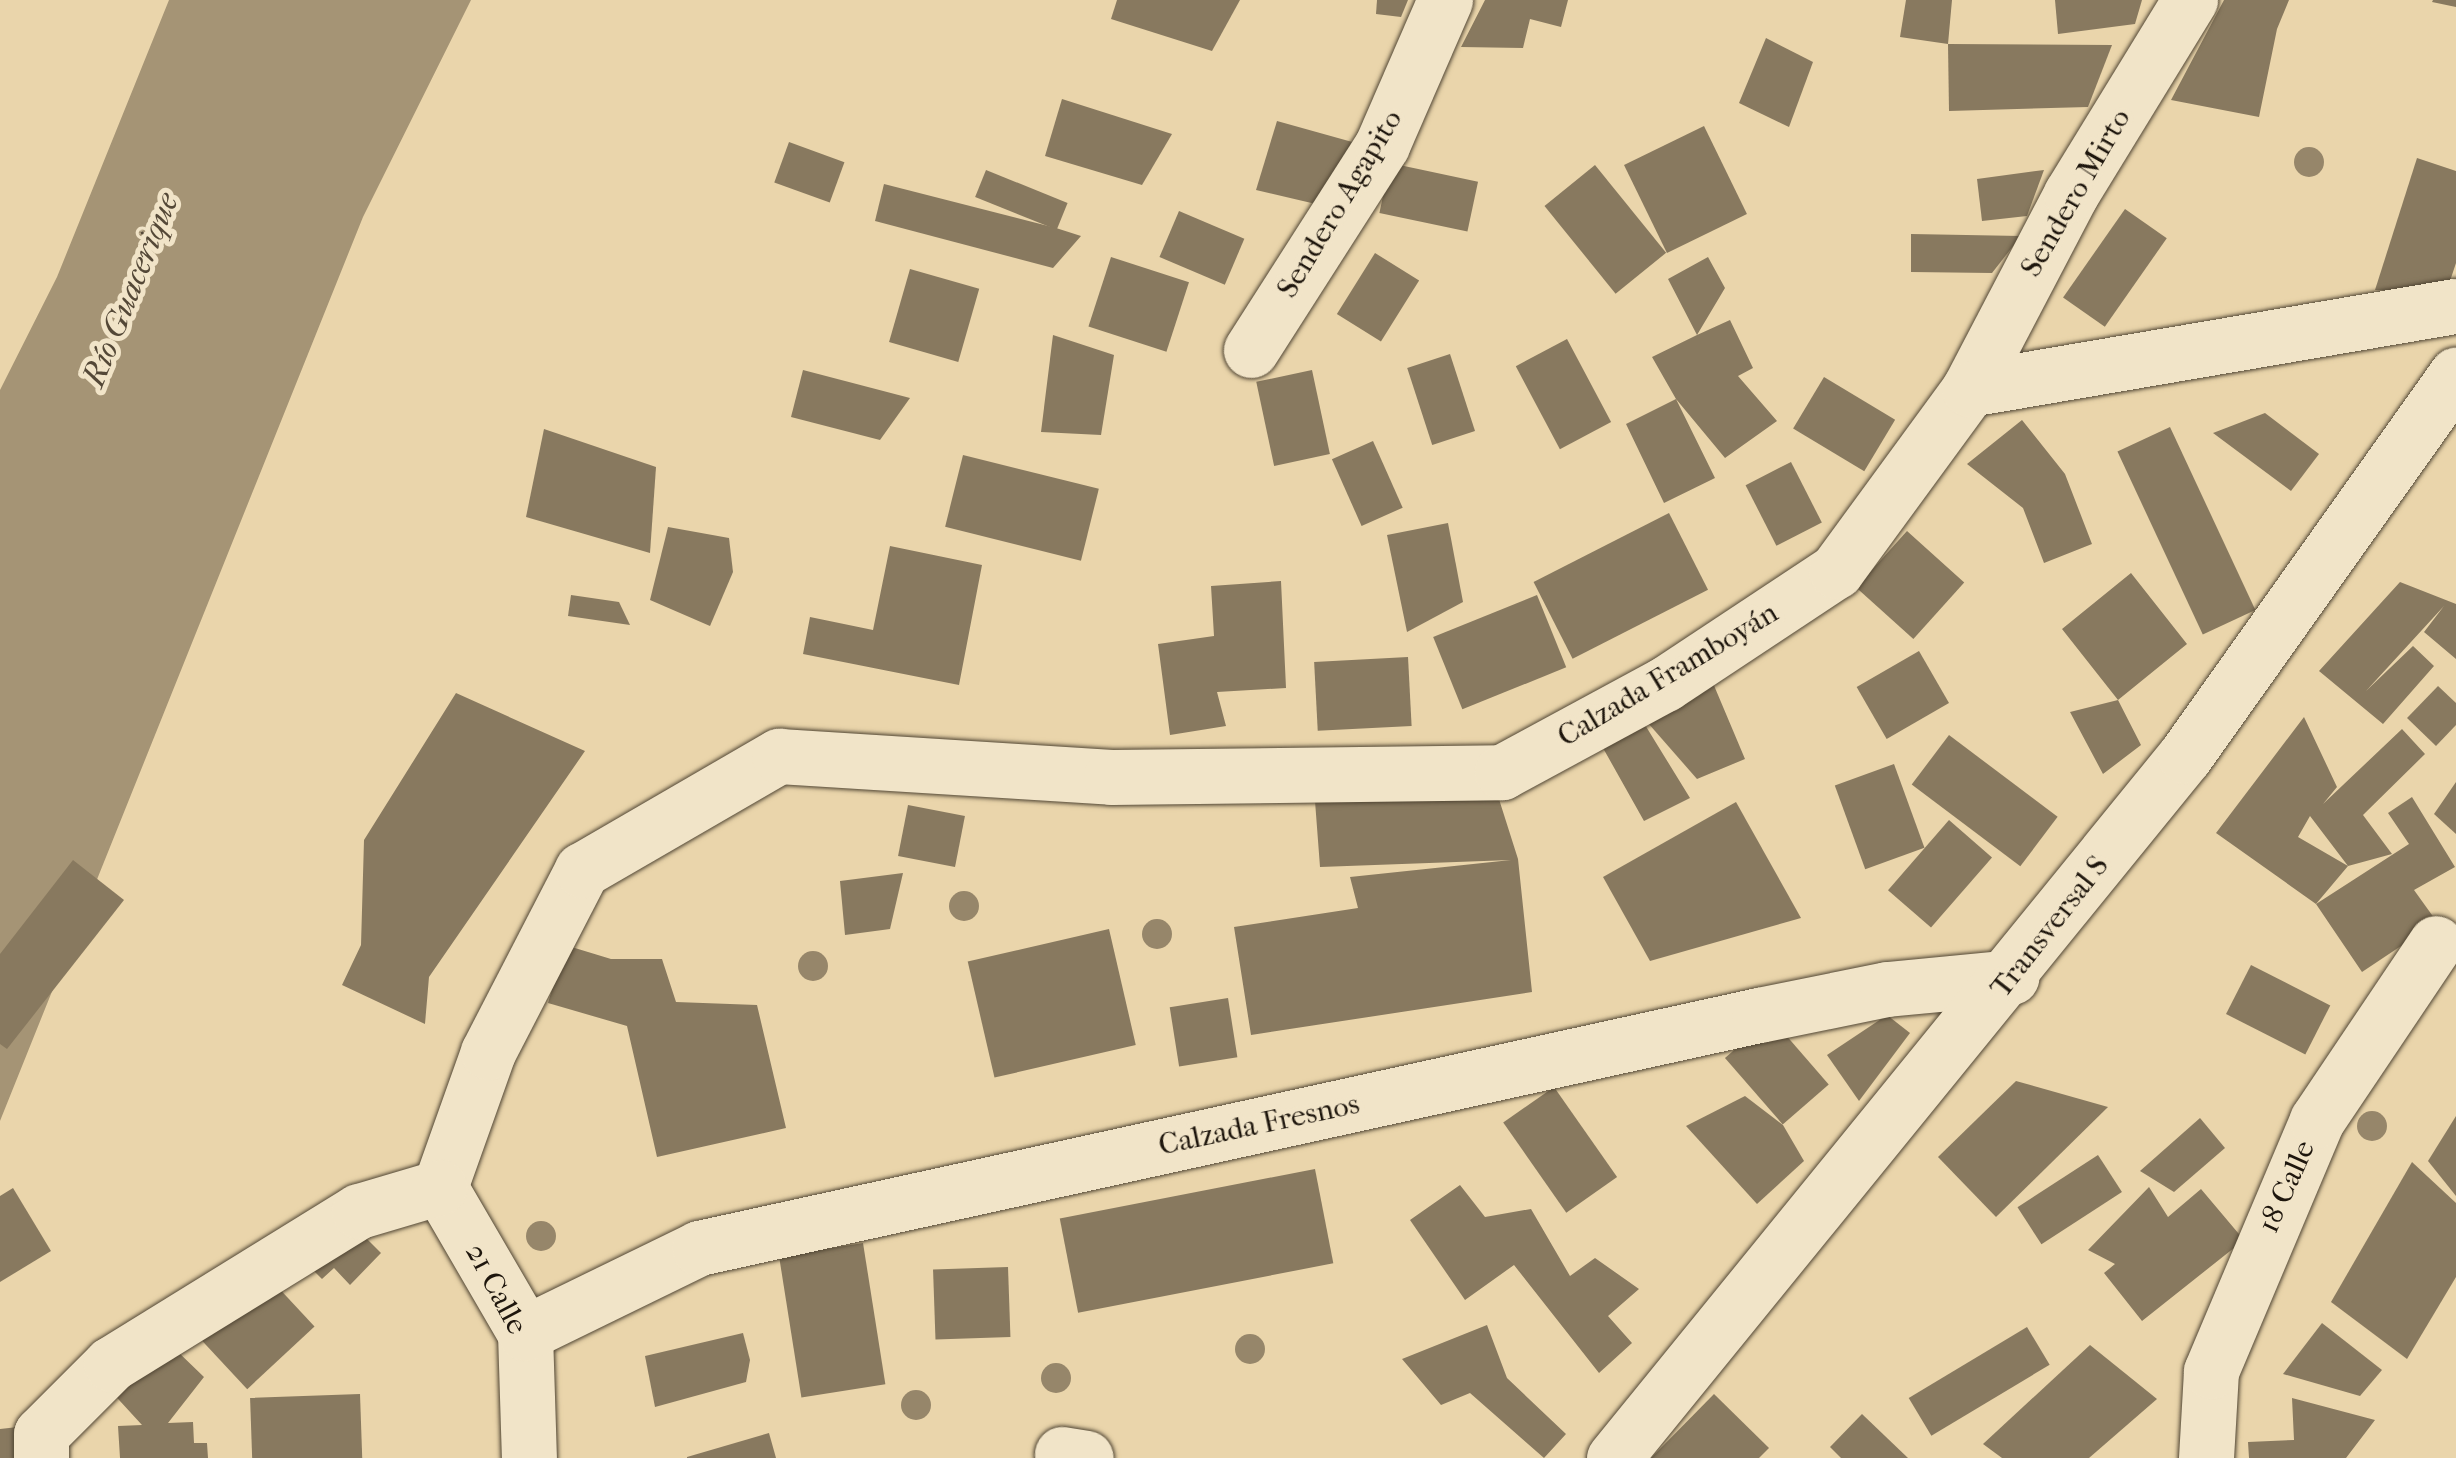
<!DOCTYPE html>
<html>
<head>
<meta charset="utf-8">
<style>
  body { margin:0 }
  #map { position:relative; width:2456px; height:1458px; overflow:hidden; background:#ead5ab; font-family:"IM FELL French Canon",serif }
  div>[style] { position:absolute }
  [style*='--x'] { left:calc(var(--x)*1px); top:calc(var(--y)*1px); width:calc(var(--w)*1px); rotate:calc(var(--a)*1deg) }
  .water>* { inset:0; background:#a59475 }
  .building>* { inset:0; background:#88795f; transform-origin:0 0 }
  .roads { filter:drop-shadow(0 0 2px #514634) drop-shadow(0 0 2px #514634) }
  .minor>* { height:55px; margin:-27.5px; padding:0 27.5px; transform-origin:27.5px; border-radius:27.5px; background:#f1e4c8 }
  .trees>* { width:30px; height:30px; margin:-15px; border-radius:50%; background:#96866a }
  span { translate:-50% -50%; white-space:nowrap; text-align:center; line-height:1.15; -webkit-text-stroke:10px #f1e4c8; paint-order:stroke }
  .street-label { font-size:30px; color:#1e160d }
  .water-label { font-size:32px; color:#544837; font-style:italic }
</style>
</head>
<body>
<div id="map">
  <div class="water">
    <i style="clip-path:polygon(169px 0,471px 0,363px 217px,0 1121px,0 390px,57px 277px)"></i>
  </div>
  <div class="building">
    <i style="clip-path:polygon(1117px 0,1240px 0,1212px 51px,1111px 19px)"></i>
    <i style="clip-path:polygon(1377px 0,1408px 0,1401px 17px,1376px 14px)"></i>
    <i style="clip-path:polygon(1485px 0,1568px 0,1561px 27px,1530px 19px,1523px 48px,1461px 47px)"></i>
    <i style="clip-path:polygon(1906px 0,1952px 0,1948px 44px,1900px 37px)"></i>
    <i style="clip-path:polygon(2055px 0,2142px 0,2135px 24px,2058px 34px)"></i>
    <i style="clip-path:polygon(2224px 0,2289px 0,2277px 29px,2259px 117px,2171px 100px)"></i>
    <i style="clip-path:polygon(2433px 0,2456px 0,2456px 7px,2432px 2px)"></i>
    <i style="clip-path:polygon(1766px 38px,1813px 62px,1789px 127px,1739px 103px)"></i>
    <i style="clip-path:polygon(1948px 44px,2112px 45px,2088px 107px,1949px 111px)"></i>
    <i style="clip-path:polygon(1062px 99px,1172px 134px,1142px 185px,1045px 156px)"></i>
    <i style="clip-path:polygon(1277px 121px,1363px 145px,1337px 209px,1256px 190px)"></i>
    <i style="left:1704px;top:126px;width:98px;height:89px;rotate:64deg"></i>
    <i style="left:789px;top:142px;width:59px;height:43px;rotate:20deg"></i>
    <i style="clip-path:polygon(2417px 158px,2456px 171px,2456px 263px,2446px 293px,2375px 290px)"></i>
    <i style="left:1390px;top:163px;width:90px;height:51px;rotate:12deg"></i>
    <i style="left:1595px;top:165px;width:113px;height:65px;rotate:51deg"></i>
    <i style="left:986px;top:170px;width:88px;height:29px;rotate:22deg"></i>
    <i style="clip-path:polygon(2044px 170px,2027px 216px,1982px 221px,1977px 179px)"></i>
    <i style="clip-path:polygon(884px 184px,1056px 228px,1081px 236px,1053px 268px,875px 221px)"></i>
    <i style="left:2125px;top:209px;width:51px;height:108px;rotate:35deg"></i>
    <i style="left:1179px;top:211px;width:71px;height:50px;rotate:23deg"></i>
    <i style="clip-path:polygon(1911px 234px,2021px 236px,1992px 273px,1911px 272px)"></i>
    <i style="left:1375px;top:253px;width:52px;height:72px;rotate:32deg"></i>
    <i style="left:1111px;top:257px;width:82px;height:73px;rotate:18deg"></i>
    <i style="clip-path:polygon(1708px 257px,1725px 288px,1697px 335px,1730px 320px,1753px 368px,1738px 376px,1777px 421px,1725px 458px,1676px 399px,1715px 478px,1664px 503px,1626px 424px,1676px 399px,1652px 357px,1697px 335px,1668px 279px)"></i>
    <i style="left:910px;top:269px;width:72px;height:76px;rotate:16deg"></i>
    <i style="clip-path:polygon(1053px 335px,1114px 355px,1101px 435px,1041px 432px)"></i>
    <i style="left:1567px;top:339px;width:94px;height:58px;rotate:62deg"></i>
    <i style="left:1450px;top:354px;width:81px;height:45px;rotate:72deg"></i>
    <i style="clip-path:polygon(803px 370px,910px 398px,880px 440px,791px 417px)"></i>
    <i style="left:1312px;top:370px;width:86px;height:57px;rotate:78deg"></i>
    <i style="left:1824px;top:377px;width:83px;height:60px;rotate:31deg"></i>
    <i style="clip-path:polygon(2265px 413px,2319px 454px,2291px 491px,2213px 433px)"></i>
    <i style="clip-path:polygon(2022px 420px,2065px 474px,2092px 544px,2044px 563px,2023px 508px,1967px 464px)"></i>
    <i style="left:2170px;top:427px;width:202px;height:58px;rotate:65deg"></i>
    <i style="clip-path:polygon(544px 429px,656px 467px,650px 553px,526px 517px)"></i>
    <i style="left:1373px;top:441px;width:73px;height:45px;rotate:66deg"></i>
    <i style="left:963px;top:455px;width:140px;height:74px;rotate:14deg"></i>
    <i style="left:1791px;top:462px;width:68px;height:51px;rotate:63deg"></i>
    <i style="left:1669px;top:513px;width:86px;height:152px;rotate:63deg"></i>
    <i style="clip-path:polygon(1448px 523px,1463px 602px,1407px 632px,1387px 535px)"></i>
    <i style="clip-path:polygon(668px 527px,729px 538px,733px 572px,710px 626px,650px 600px)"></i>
    <i style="left:1907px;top:531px;width:77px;height:76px;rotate:42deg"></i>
    <i style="clip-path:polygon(890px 546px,982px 565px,959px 685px,803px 654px,810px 617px,873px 630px)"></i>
    <i style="clip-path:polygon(2131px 573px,2187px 644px,2118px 700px,2141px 745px,2103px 774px,2070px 712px,2118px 700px,2062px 629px)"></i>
    <i style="clip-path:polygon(1281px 581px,1286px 688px,1217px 692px,1226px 726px,1170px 735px,1158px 644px,1214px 636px,1211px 586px)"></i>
    <i style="clip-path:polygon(2400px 582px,2456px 604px,2456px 659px,2424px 632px,2444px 606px,2366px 691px,2413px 646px,2434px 666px,2383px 724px,2319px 671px)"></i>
    <i style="clip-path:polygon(571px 595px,619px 602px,630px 625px,568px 616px)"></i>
    <i style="left:1537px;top:595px;width:78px;height:112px;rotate:68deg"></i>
    <i style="left:1919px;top:651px;width:60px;height:72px;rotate:60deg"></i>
    <i style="left:1408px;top:657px;width:69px;height:94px;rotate:87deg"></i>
    <i style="clip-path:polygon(1710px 676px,1745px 759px,1697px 779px,1634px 707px,1690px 798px,1644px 821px,1594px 732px,1634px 707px)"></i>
    <i style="clip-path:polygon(2438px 686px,2456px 703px,2456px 725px,2436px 746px,2407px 718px)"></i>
    <i style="clip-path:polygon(456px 693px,585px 751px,429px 977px,425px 1024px,342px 985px,361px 945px,364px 840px)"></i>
    <i style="clip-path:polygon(2304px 717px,2337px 787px,2323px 804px,2402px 729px,2425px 754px,2363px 815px,2392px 854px,2348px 866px,2310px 816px,2298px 837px,2348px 866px,2316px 904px,2216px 833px)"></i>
    <i style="left:1949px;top:735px;width:136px;height:62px;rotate:37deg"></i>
    <i style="left:1894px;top:764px;width:89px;height:63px;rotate:70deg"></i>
    <i style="clip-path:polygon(2456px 782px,2456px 834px,2434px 814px)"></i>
    <i style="clip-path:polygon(1498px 796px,1518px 859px,1532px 992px,1251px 1035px,1234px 927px,1358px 908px,1350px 877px,1511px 860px,1320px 867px,1315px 801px)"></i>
    <i style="clip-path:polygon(2412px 797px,2455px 867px,2414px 890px,2437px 922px,2362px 972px,2316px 904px,2409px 844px,2388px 813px)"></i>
    <i style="clip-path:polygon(1736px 802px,1801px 918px,1650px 961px,1603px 877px)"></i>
    <i style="left:908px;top:805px;width:58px;height:52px;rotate:11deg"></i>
    <i style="left:1949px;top:820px;width:57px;height:93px;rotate:41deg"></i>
    <i style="clip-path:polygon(73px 860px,124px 900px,7px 1049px,0 1044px,0 954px)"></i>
    <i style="clip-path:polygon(903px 873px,890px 929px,845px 935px,840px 881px)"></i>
    <i style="left:1109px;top:929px;width:119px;height:145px;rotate:77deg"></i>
    <i style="clip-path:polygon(565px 945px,611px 959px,662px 959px,676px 1002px,757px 1005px,786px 1128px,657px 1157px,627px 1026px,548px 1003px)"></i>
    <i style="left:2251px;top:965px;width:89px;height:55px;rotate:27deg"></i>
    <i style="left:1228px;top:998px;width:60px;height:59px;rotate:81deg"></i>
    <i style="clip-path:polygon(1887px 1015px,1910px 1033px,1859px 1101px,1827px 1055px)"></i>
    <i style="left:1771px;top:1018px;width:88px;height:61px;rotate:49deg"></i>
    <i style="clip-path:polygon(2016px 1081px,2108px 1107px,1996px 1217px,1938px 1157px)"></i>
    <i style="left:1554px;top:1087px;width:110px;height:62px;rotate:55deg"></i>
    <i style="clip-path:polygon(1745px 1096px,1783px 1125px,1804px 1161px,1757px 1204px,1686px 1126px)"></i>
    <i style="clip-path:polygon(2456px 1116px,2456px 1196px,2428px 1161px)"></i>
    <i style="clip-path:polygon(2200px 1118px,2225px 1148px,2174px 1192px,2140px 1171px)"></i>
    <i style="left:2098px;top:1155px;width:44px;height:96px;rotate:57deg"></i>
    <i style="clip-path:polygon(2412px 1162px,2456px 1203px,2456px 1277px,2407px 1359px,2331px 1302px)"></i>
    <i style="left:1315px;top:1169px;width:96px;height:260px;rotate:79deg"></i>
    <i style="clip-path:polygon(1460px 1185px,1485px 1217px,1531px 1209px,1570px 1276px,1595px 1258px,1639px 1289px,1608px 1316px,1632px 1343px,1599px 1373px,1514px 1265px,1465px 1300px,1410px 1220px)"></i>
    <i style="clip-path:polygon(2149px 1187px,2168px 1217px,2201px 1189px,2244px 1240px,2142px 1321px,2104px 1273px,2115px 1264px,2088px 1250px)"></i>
    <i style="clip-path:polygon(13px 1188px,51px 1251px,0 1282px,0 1196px)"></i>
    <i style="clip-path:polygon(341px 1213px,381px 1253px,350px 1285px,334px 1268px,322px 1279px,282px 1239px)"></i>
    <i style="left:863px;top:1243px;width:143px;height:85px;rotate:81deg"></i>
    <i style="left:247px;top:1254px;width:99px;height:92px;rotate:47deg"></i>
    <i style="left:1008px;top:1267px;width:70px;height:75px;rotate:88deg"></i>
    <i style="clip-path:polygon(147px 1322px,204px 1377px,168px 1423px,193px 1422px,194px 1443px,207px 1443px,208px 1458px,120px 1458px,118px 1426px,142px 1425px,86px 1364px)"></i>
    <i style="clip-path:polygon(2322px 1323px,2382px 1370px,2360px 1396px,2283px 1374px)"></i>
    <i style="clip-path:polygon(1487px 1325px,1507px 1378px,1566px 1434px,1544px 1458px,1470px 1393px,1441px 1405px,1402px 1359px)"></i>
    <i style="left:2027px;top:1327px;width:44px;height:138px;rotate:59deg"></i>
    <i style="clip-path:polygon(743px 1333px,750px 1360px,746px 1382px,655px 1407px,645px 1356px)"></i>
    <i style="clip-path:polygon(2090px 1345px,2157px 1399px,2089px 1458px,2002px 1458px,1983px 1444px)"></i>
    <i style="left:360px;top:1394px;width:64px;height:110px;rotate:88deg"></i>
    <i style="clip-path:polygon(1714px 1394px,1769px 1448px,1759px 1458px,1651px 1458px)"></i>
    <i style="clip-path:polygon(2292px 1398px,2375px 1420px,2346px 1458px,2249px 1458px,2248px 1442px,2294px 1440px)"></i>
    <i style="clip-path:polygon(1862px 1414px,1908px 1458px,1841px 1458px,1830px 1447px)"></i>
    <i style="clip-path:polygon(27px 1426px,32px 1458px,0 1458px,0 1429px)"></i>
    <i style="clip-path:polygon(769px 1433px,776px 1458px,687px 1458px,687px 1457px)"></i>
  </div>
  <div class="roads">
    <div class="minor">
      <i style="--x:1251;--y:350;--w:243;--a:-57.4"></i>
      <i style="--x:1382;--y:145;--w:158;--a:-66.5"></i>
      <i style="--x:1969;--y:389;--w:220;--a:-62.4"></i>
      <i style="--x:2071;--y:194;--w:228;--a:-58.5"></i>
      <i style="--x:440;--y:1187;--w:143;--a:-70.4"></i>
      <i style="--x:488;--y:1052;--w:205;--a:-62.7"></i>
      <i style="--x:582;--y:870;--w:228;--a:-30.1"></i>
      <i style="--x:779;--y:756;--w:333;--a:3.6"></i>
      <i style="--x:1111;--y:777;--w:391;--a:-0.7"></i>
      <i style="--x:1502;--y:772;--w:185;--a:-28.4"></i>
      <i style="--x:1665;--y:684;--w:205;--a:-33.5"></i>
      <i style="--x:1836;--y:571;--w:225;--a:-53.8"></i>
      <i style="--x:1969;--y:389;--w:494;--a:-9.7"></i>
      <i style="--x:440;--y:1187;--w:169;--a:59.8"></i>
      <i style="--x:525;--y:1333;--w:125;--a:88.2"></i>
      <i style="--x:525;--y:1333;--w:194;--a:-26"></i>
      <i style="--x:699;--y:1248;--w:1085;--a:-12.4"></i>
      <i style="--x:1759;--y:1015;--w:131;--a:-11.5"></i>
      <i style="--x:1887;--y:989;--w:125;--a:-5.5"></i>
      <i style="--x:1062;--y:1454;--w:24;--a:9"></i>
      <i style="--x:41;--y:1458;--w:24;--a:-90"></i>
      <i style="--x:41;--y:1434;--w:99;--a:-45"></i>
      <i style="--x:111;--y:1364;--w:291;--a:-31.7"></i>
      <i style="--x:359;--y:1211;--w:84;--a:-16.5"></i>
      <i style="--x:1614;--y:1458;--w:905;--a:-50.88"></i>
      <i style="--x:2185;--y:756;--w:468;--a:-54.6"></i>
      <i style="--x:2206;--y:1458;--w:87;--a:-86.7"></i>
      <i style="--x:2211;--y:1371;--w:272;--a:-67.1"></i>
      <i style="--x:2317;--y:1120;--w:213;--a:-56.1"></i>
    </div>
  </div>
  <div class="trees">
    <i style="left:2309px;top:162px"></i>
    <i style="left:964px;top:906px"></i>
    <i style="left:1157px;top:934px"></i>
    <i style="left:813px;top:966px"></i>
    <i style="left:2372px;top:1126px"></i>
    <i style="left:541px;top:1236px"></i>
    <i style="left:1250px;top:1349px"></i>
    <i style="left:1056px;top:1378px"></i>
    <i style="left:916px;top:1405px"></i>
  </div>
  <div class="street-label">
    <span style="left:2076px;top:193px;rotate:-60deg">Sendero Mirto</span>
    <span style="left:1340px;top:204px;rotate:-59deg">Sendero Agapito</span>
    <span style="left:1668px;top:675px;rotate:-31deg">Calzada Framboyán</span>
    <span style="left:2050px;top:927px;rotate:-52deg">Transversal S</span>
    <span style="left:1259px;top:1125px;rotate:-12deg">Calzada Fresnos</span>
    <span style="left:2287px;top:1187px;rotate:-66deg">18 Calle</span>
    <span style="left:496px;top:1289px;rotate:62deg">21 Calle</span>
  </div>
  <div class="water-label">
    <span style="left:131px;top:290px;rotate:-68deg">Río Guacerique</span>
  </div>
</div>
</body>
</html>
